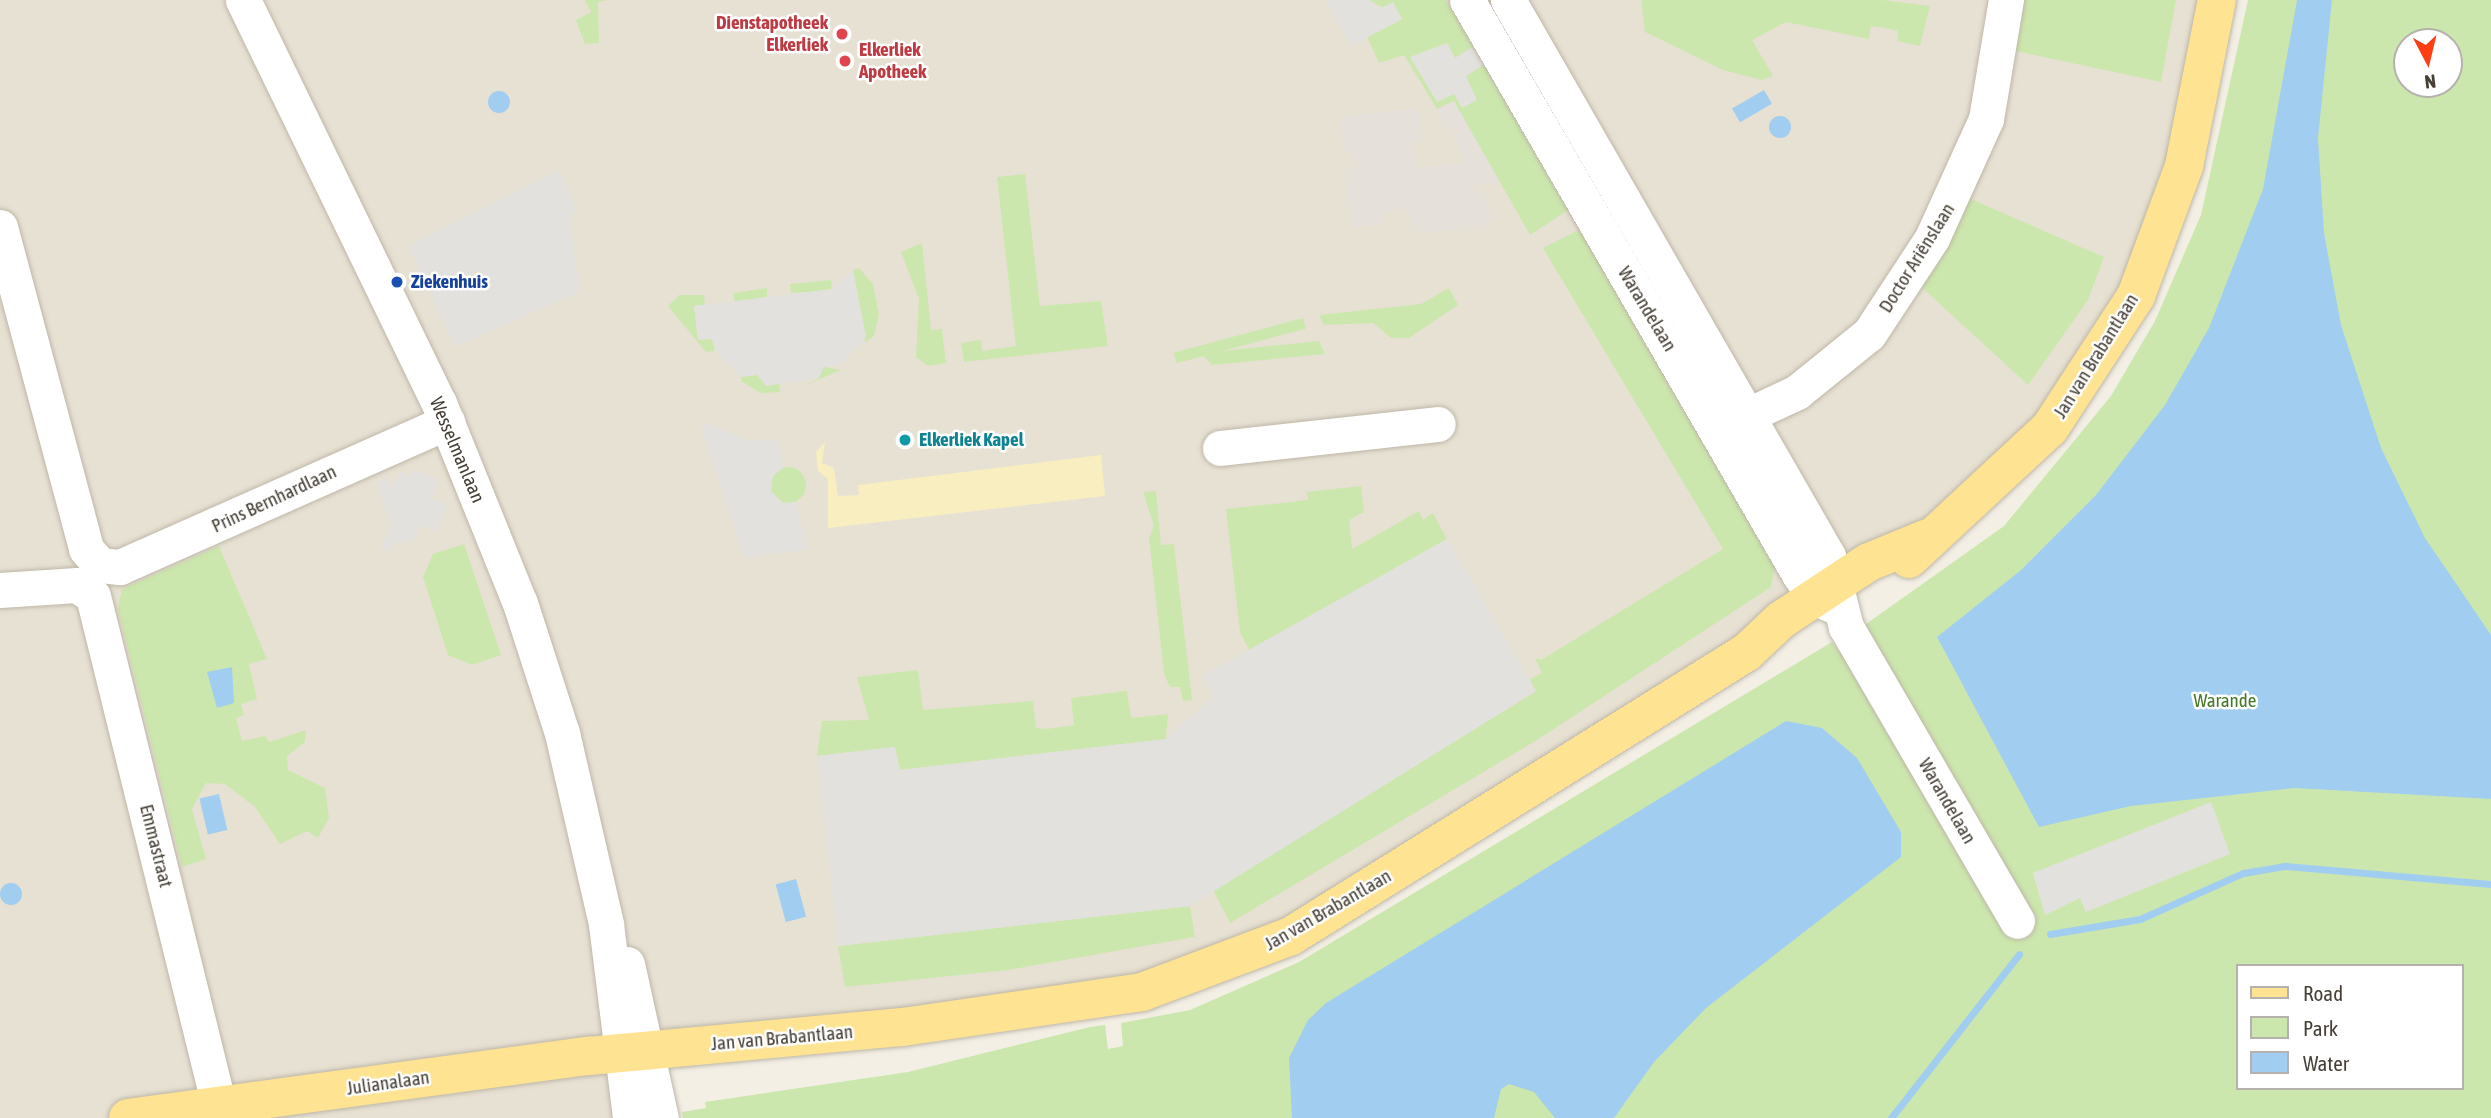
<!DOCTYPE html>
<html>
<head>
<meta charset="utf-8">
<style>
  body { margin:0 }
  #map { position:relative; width:2491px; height:1118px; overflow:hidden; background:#f3efe5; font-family:"Asap Condensed",sans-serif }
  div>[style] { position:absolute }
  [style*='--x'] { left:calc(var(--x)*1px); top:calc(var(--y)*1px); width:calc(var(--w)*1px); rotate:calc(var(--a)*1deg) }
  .residential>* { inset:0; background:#e7e1d3 }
  .industrial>* { inset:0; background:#e5e0da }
  .green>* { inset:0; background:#cce7ad; transform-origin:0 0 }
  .round { border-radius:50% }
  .sand>* { inset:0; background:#f8eec0 }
  .parking>* { inset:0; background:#e3e1dd }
  .water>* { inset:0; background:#a1cdf0; transform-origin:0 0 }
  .stream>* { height:7px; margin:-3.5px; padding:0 3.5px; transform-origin:3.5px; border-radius:3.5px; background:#a1cdf0 }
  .roads { filter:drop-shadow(0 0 2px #beb7a8) drop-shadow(0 0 2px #beb7a8) }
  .minor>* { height:35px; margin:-17.5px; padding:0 17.5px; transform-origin:17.5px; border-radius:17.5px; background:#fff }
  .major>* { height:38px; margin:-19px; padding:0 19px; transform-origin:19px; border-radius:19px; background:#fee392 }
  .dots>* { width:19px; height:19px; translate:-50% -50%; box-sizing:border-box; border:4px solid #fff; border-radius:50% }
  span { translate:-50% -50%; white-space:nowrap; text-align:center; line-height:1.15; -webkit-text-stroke:5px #fff; paint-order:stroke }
  .health-label { font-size:19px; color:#be3a42; font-weight:700 }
  .right { translate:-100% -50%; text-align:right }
  .left { translate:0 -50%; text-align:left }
  .street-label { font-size:19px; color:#453f35 }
  .transit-label { font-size:19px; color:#164399; font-weight:700 }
  .culture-label { font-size:19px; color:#0d838f; font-weight:700 }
  .park-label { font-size:19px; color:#447728 }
  .legend { position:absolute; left:2236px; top:964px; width:228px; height:126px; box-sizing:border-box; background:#fff; border:2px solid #b5b2ae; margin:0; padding:9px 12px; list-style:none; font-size:21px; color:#453f35 }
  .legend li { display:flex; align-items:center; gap:14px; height:35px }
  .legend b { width:35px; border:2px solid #b5b2ae }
  .north { position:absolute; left:2393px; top:28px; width:70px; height:70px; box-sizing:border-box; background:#fff; border:2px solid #b5b2ae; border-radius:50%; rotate:173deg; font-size:19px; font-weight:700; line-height:28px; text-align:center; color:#453f35 }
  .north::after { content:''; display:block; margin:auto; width:24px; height:32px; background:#fb3e14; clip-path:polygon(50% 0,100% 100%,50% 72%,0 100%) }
</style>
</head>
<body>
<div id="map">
  <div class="residential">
    <i style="clip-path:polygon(0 0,2216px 0,2215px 66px,2080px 405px,1961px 499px,1231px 957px,626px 1068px,637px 1118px,0 1118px)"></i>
  </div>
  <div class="industrial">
    <i style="clip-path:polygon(1454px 101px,1476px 138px,1540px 155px,1498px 184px,1473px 184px,1498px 218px,1489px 219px,1489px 226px,1416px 234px,1407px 208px,1382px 212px,1384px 225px,1352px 228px,1345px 170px,1354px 169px,1352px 152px,1343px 152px,1339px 117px,1418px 108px,1422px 142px,1413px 143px,1415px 168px,1467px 163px,1437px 109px)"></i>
  </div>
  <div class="green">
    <i style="clip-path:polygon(585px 0,608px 0,598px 2px,599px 43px,585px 44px,576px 20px,591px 12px)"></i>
    <i style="clip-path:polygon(1369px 0,1446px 0,1573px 207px,1530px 235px,1454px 101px,1437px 109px,1404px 55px,1379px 63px,1367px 37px,1402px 19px)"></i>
    <i style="clip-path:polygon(1641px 0,1882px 0,1930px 6px,1920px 46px,1897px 41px,1898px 31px,1886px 28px,1871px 26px,1869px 39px,1786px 22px,1752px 40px,1773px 76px,1761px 80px,1723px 70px,1645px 32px)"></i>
    <i style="clip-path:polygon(2020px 0,2176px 0,2161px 82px,2011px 50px)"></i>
    <i style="clip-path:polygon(evenodd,2248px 0,2491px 0,2491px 1118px,683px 1118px,682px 1112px,706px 1108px,705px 1102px,908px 1072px,1090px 1027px,1105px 1025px,1108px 1049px,1123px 1046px,1121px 1023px,1190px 1010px,1299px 962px,1832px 642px,1843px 656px,1866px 641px,1859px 629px,2004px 526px,2111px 396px,2155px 321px,2201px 215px,2248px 0,2407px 42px,2449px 42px,2449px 84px,2407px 84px,2407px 42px,2248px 0,2237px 966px,2461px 966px,2461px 1088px,2237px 1088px,2237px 966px)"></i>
    <i style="clip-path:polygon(1025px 174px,1040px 306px,1101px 301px,1108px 346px,964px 362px,961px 343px,981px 340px,982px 351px,1016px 346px,997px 177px)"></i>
    <i style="clip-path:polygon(1964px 196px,2104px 257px,2088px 300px,2028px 385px,1916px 282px)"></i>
    <i style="clip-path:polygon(1583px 228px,1775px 565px,1771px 587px,1537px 740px,1230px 923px,1212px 888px,1535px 692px,1530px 679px,1542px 673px,1535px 658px,1541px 660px,1723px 549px,1543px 248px)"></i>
    <i style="clip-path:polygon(922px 243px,931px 330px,942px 329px,946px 363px,928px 366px,916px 357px,919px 299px,901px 252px)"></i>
    <i style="clip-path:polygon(859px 268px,873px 284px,879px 315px,874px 336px,865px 342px,853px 270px)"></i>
    <i style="clip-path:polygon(831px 280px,832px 289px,815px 292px,824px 367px,841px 370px,803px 386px,819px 378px,808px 292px,791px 293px,790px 284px)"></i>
    <i style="clip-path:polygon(767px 288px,767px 297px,755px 299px,766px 385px,779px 384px,780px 392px,761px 393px,742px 382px,741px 377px,756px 375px,748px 300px,734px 302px,734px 293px)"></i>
    <i style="clip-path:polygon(1449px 288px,1458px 305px,1409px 338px,1391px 338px,1373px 323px,1324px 325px,1319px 315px,1421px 304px)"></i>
    <i style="clip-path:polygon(704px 295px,705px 305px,694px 306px,698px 339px,712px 339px,715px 351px,706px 352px,668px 306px,679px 295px)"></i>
    <i style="left:1303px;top:318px;width:11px;height:134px;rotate:75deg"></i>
    <i style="clip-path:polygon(1319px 341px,1325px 354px,1212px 365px,1201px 353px)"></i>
    <i class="round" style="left:770px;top:467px;width:36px;height:36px"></i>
    <i style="clip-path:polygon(1361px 486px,1364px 512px,1349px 520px,1352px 549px,1419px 511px,1423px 520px,1433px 513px,1447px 539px,1250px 652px,1240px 632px,1226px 509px,1308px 500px,1307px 492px)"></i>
    <i style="clip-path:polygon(1156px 491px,1161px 545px,1174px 544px,1192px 700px,1183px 701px,1180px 687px,1170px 687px,1164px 674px,1149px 538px,1154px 526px,1143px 492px)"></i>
    <i style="clip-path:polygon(464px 544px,501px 655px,472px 665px,448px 655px,423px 577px,433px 554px)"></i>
    <i style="clip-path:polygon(219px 546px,267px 659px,249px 664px,257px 699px,241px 704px,244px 715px,236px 718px,242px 741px,265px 736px,269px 742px,306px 730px,305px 742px,287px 756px,288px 770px,325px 788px,329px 818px,318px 838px,307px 831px,280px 844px,255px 807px,225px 784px,206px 783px,192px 809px,206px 859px,182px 867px,118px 608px,122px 589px)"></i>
    <i style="clip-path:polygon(918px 670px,923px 710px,1033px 701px,1036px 728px,1046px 729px,1074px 725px,1071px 698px,1127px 691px,1131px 718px,1168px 714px,1166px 739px,900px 770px,894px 747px,817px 756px,822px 721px,869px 720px,857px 677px)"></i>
    <i style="clip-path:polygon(1190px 906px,1195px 937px,1008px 970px,845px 987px,838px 946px)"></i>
  </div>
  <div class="sand">
    <i style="clip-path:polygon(825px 442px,822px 463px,834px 468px,838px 496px,859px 495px,858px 485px,1101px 455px,1105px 496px,828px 528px,828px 479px,818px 471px,816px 452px)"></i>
  </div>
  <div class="parking">
    <i style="clip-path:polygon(1325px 0,1369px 0,1379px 9px,1393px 2px,1402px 19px,1351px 46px)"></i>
    <i style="clip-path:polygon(1447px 43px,1455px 58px,1474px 46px,1485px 64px,1466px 76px,1477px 100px,1462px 108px,1454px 94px,1437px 102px,1410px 57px)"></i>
    <i style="clip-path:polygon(559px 170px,576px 210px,570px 217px,579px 292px,455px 347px,408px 246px)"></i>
    <i style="clip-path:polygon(853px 270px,866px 337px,840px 365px,824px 367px,819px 378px,766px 386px,757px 375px,741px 377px,715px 351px,712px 339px,698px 340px,694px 306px,832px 289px)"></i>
    <i style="clip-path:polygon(708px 423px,747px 440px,779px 440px,783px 468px,773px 476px,771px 491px,783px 503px,794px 502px,809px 549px,745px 558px,701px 426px)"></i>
    <i style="clip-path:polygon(413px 469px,438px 480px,431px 498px,447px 504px,436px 531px,420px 525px,414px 540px,394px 543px,390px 552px,380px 547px,391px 526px,376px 482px,388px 478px,392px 488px,400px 472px,410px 477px)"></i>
    <i style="clip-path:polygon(1447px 539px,1536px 691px,1190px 906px,838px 946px,817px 756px,895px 747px,900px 770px,1166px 739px,1214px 696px,1202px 676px)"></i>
    <i style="clip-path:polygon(2211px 802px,2230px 854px,2086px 912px,2080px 898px,2045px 915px,2033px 873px)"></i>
  </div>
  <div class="water">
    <i style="clip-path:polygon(2297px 0,2332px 0,2318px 138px,2324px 233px,2341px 325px,2381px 448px,2425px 538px,2491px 635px,2491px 799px,2295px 788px,2131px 806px,2039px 827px,1937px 637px,2020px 571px,2096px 495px,2165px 405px,2209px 328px,2263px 189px)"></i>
    <i style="left:1764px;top:90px;width:16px;height:37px;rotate:60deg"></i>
    <i class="round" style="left:488px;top:91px;width:22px;height:22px"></i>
    <i class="round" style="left:1769px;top:116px;width:22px;height:22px"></i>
    <i style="clip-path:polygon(232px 667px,234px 703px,217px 708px,207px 672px)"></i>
    <i style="clip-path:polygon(1786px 721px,1822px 728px,1857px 758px,1901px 832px,1901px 857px,1706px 1008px,1654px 1062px,1614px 1118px,1555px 1118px,1534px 1092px,1509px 1084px,1501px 1089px,1494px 1118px,1292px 1118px,1289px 1058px,1308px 1020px,1326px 1003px)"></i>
    <i style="left:219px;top:794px;width:37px;height:20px;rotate:77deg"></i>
    <i style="left:796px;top:879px;width:39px;height:21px;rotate:75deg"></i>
    <i class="round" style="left:0;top:883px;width:22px;height:22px"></i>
  </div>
  <div class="stream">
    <i style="--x:2050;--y:934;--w:91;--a:-9.5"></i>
    <i style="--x:2140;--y:919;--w:113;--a:-24.1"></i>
    <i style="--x:2243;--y:873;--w:43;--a:-9.5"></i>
    <i style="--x:2285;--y:866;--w:207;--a:5"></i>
    <i style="--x:1891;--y:1118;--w:208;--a:-52"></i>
  </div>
  <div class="roads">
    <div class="minor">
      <i style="--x:243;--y:0;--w:448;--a:64.1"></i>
      <i style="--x:439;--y:403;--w:216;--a:68"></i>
      <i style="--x:520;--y:603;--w:137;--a:72.1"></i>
      <i style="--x:562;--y:733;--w:196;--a:77"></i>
      <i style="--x:606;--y:924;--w:195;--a:82.9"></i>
      <i style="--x:1467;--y:0;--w:663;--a:59.96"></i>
      <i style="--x:1799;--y:574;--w:29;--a:56"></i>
      <i style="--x:1815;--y:598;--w:23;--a:23"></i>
      <i style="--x:1508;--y:0;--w:642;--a:60.08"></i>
      <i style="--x:1828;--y:556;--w:73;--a:75.8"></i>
      <i style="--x:1846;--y:627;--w:340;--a:59.8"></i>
      <i style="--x:0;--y:227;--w:333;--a:75"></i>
      <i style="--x:86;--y:549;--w:21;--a:49"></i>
      <i style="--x:100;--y:565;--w:20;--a:6"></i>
      <i style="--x:120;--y:567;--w:358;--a:-23.9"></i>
      <i style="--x:1737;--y:435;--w:23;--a:-61"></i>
      <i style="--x:1748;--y:415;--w:54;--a:-25.1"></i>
      <i style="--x:1797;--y:392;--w:92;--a:-38.9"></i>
      <i style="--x:1869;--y:334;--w:115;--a:-56.7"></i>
      <i style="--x:1932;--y:238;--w:131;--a:-65.6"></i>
      <i style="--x:1986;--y:119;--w:121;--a:-80.5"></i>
      <i style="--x:1220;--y:448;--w:219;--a:-6.3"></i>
      <i style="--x:0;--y:590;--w:77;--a:-3.7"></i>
      <i style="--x:77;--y:585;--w:19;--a:35"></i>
      <i style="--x:93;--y:596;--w:525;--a:76.12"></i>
      <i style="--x:627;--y:964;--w:158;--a:77.6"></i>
    </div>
    <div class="major">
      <i style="--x:1909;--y:559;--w:192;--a:-42.9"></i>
      <i style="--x:2050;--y:428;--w:158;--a:-56.9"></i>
      <i style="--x:2136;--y:296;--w:139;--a:-69.7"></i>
      <i style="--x:2184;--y:166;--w:169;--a:-78.8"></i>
      <i style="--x:128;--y:1118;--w:465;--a:-7.7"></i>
      <i style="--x:589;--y:1056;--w:315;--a:-5.3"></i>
      <i style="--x:903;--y:1027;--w:242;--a:-8.3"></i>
      <i style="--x:1142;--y:992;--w:159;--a:-20.6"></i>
      <i style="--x:1291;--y:936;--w:537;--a:-31.91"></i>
      <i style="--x:1747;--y:652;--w:47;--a:-43.3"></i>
      <i style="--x:1781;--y:620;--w:105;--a:-33.4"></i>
      <i style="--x:1869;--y:562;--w:61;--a:-22.3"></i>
    </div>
  </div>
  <div class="dots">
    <i style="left:842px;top:34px;background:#e0444e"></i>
    <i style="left:845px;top:61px;background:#e0444e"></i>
    <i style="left:397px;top:282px;background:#1a4fb4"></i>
    <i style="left:905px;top:440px;background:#0f9aa8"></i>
  </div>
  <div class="health-label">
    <span class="right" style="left:828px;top:34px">Dienstapotheek<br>Elkerliek</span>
    <span class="left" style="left:859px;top:61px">Elkerliek<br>Apotheek</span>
  </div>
  <div class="street-label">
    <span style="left:1917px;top:258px;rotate:-58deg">Doctor Ariënslaan</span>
    <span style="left:1647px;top:309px;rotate:59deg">Warandelaan</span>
    <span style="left:2096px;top:356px;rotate:-58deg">Jan van Brabantlaan</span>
    <span style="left:457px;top:450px;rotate:67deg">Wesselmanlaan</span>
    <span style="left:274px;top:499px;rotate:-25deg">Prins Bernhardlaan</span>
    <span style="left:1947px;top:801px;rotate:60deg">Warandelaan</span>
    <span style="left:156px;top:846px;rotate:76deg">Emmastraat</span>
    <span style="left:1328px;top:910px;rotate:-30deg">Jan van Brabantlaan</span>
    <span style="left:782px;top:1038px;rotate:-5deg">Jan van Brabantlaan</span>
    <span style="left:388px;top:1083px;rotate:-8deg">Julianalaan</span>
  </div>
  <div class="transit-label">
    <span class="left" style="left:411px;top:282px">Ziekenhuis</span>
  </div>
  <div class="culture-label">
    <span class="left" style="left:919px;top:440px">Elkerliek Kapel</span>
  </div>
  <div class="park-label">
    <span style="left:2225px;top:701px">Warande</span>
  </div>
  <ul class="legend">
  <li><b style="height:9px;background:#fee392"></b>Road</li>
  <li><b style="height:19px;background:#cce7ad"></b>Park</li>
  <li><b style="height:19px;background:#a1cdf0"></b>Water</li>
  </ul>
  <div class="north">N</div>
</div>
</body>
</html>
